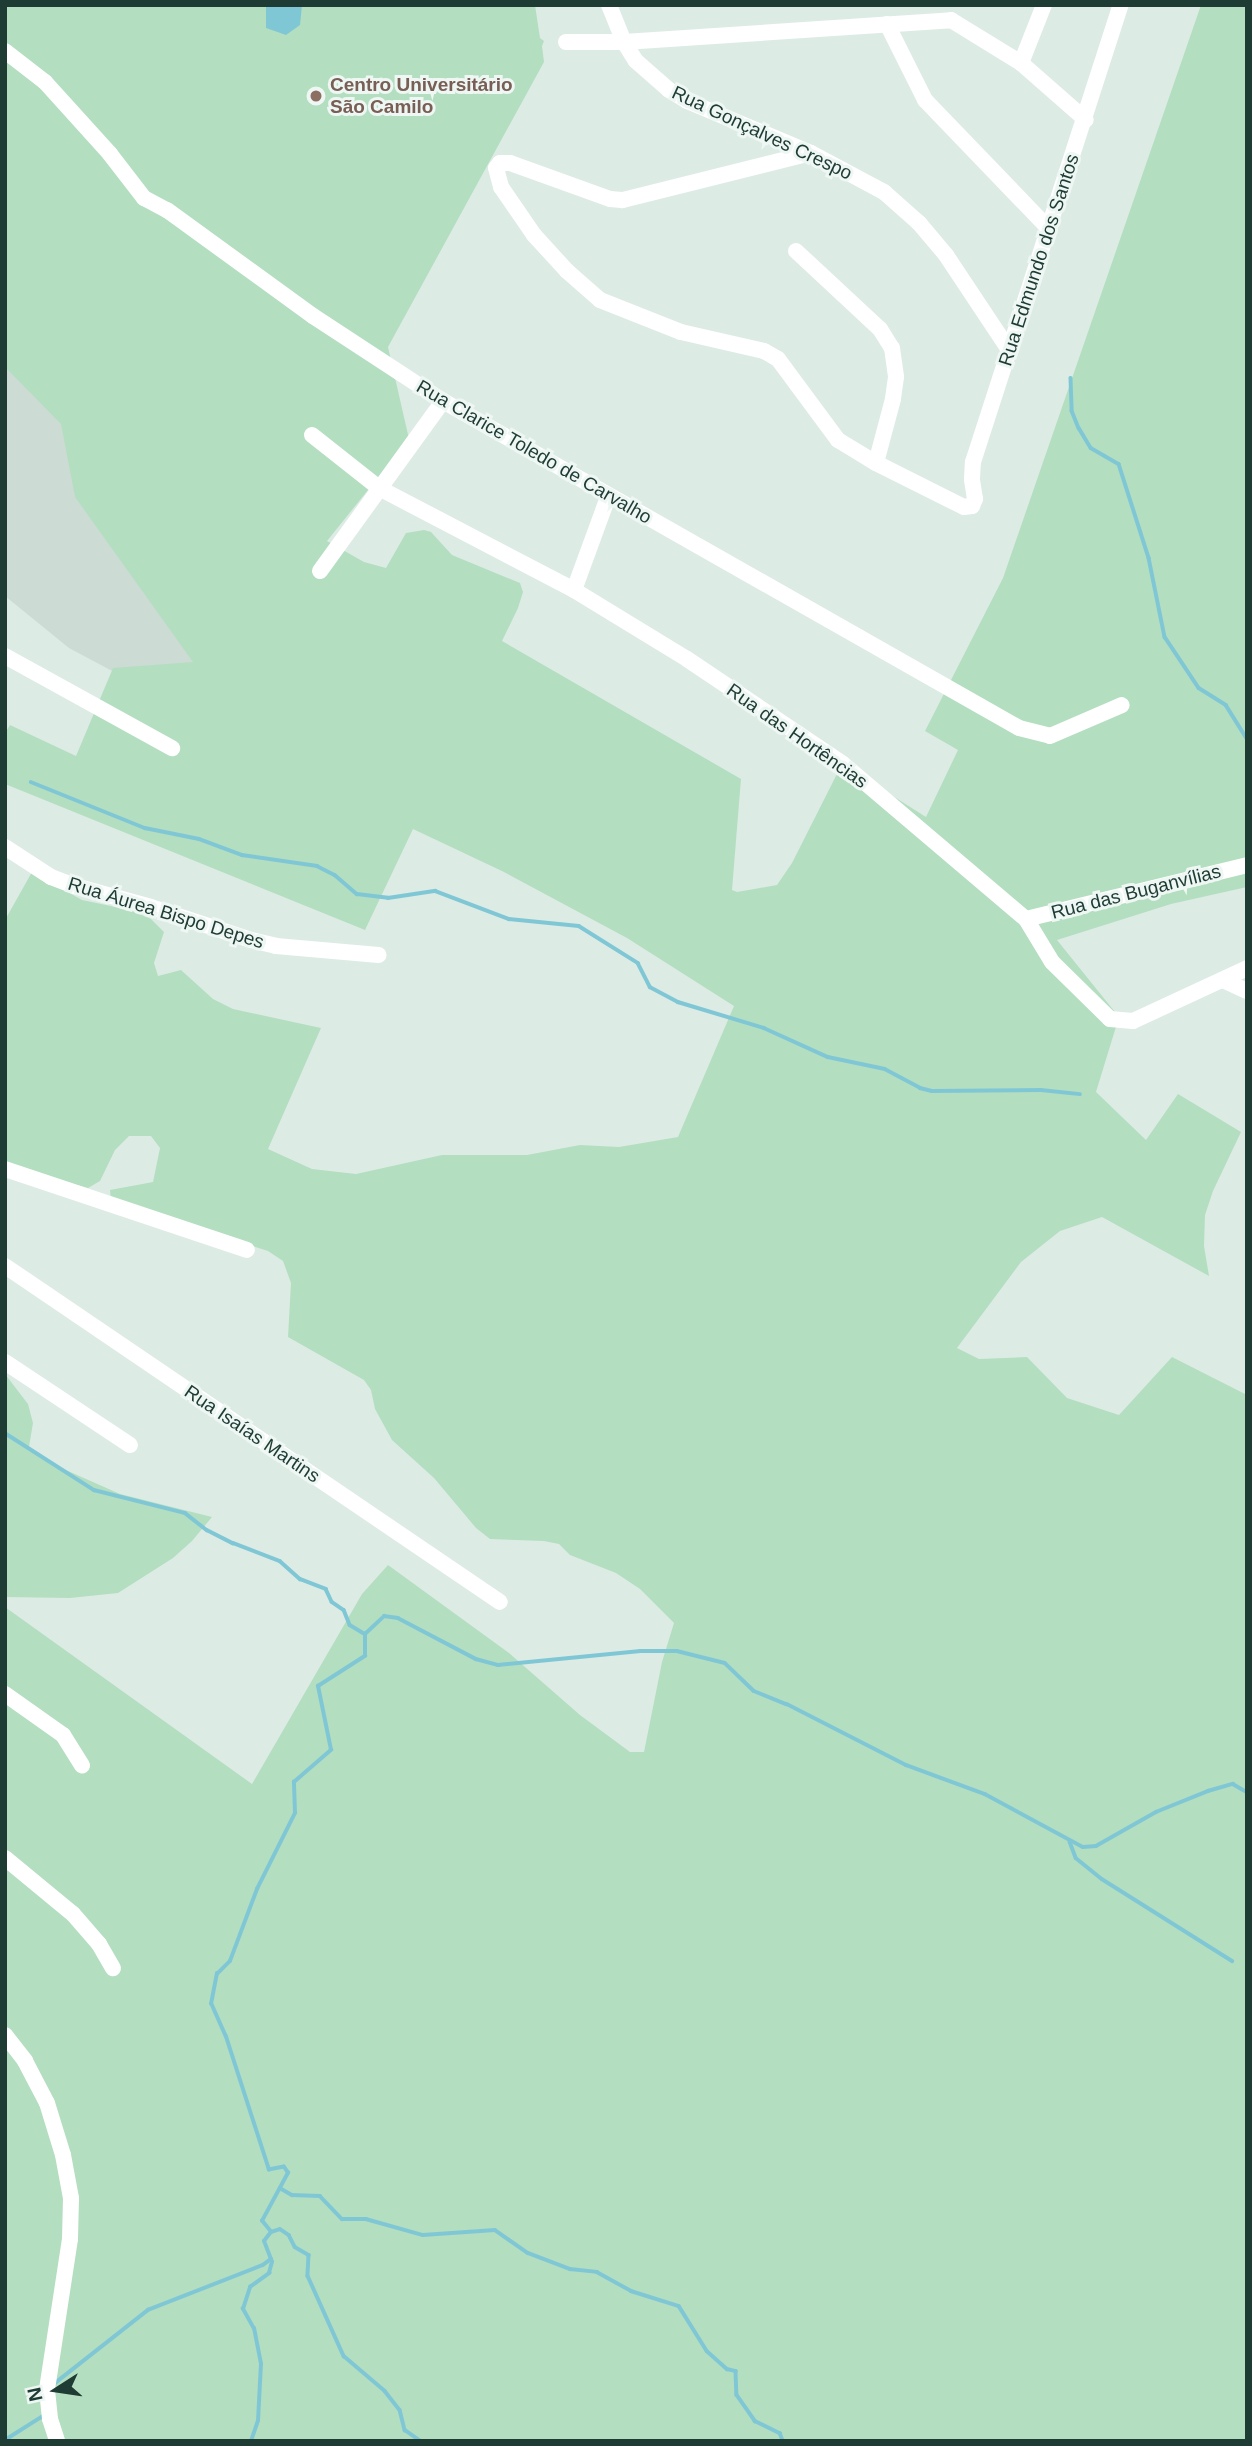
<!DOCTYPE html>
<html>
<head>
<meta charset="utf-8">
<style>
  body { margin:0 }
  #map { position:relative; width:1252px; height:2446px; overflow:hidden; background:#ddebe5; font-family:Helvetica,sans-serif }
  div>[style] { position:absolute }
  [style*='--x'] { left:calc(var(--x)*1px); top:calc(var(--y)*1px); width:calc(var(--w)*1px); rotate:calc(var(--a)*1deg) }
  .built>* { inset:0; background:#ccdbd4 }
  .green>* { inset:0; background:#b4dec0 }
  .water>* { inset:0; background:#80c7d6 }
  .stream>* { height:3.5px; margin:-1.75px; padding:0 1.75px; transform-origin:1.75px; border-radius:1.75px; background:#80c7d6 }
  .minor>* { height:16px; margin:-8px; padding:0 8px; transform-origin:8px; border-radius:8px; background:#fff }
  .dots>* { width:19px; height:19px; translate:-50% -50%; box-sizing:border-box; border:4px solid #eef7f3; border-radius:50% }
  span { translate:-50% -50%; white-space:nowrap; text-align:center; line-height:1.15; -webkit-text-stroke:6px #eef7f3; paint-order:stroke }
  .education-label { font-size:19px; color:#785e54; font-weight:700 }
  .left { translate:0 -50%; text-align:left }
  .street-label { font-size:19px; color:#1e3b34 }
  .frame { position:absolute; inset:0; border:7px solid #1e3b34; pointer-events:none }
  .north { position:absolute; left:21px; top:2355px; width:70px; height:70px; -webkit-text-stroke:5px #eef7f3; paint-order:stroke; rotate:258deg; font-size:19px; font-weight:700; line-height:28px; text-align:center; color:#1e3b34 }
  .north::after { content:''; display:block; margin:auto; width:24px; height:32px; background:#1e3b34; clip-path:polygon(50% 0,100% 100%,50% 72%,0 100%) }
</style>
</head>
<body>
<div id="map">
  <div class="built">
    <i style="clip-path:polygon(5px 316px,313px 565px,191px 713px,69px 648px,5px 596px)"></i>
  </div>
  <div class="green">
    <i style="clip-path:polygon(5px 5px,535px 5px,540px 38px,544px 41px,542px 46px,544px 62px,388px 347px,409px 439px,327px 541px,364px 562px,386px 568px,406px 533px,424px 530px,431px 532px,452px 555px,520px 583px,523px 592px,518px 608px,502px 641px,741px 779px,732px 890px,737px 892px,777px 885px,792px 863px,842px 764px,926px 817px,958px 750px,925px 731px,1003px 578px,1201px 5px,1247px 5px,1247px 887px,1171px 904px,1057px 940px,1119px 1017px,1096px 1092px,1146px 1140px,1178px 1094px,1241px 1132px,1213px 1191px,1205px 1215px,1204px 1246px,1209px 1276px,1102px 1217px,1060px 1231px,1021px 1262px,957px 1348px,979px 1359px,1027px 1357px,1067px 1398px,1119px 1415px,1172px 1357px,1247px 1395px,1247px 2441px,5px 2441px,5px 1607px,252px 1784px,362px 1594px,388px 1565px,509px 1653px,580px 1715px,630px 1752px,644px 1752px,662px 1662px,674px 1623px,640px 1589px,616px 1573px,570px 1555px,559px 1544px,544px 1541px,490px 1539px,476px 1528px,434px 1478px,392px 1440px,375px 1409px,371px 1390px,364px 1380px,288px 1337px,291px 1283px,283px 1261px,268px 1251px,111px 1200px,110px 1190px,153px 1182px,160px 1148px,151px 1136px,129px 1136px,115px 1150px,100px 1181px,88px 1188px,5px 1166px,5px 920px,32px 872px,82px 900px,130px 910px,151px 919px,164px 932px,154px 963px,158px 976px,181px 970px,213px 999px,233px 1009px,321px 1028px,268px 1149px,312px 1169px,356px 1174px,442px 1155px,527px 1155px,580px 1145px,619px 1147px,678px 1137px,734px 1006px,627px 938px,504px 872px,413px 829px,365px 930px,5px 784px,5px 733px,10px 725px,76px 756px,113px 668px,193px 662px,75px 497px,61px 424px,5px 367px)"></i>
    <i style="clip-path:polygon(5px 1374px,28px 1404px,33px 1423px,29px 1447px,50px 1463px,120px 1494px,212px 1517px,192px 1541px,173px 1558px,118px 1593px,70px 1598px,5px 1597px)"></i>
  </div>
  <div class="water">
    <i style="clip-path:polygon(266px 5px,302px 5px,300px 25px,286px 35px,266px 28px)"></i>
  </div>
  <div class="stream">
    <i style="--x:1071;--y:378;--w:33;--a:88"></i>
    <i style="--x:1072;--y:411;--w:18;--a:68"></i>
    <i style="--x:1079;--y:428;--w:23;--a:59"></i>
    <i style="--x:1091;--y:448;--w:32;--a:30"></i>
    <i style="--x:1119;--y:464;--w:99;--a:72.3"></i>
    <i style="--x:1149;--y:558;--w:81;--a:78.6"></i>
    <i style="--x:1165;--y:637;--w:61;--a:56.3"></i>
    <i style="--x:1199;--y:688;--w:32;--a:32"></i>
    <i style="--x:1226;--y:705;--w:40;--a:58"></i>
    <i style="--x:31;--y:782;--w:123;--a:22"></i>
    <i style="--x:145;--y:828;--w:55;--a:11.5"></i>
    <i style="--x:199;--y:839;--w:46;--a:20.4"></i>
    <i style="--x:242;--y:855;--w:76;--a:8.3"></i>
    <i style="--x:317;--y:866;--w:20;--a:27"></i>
    <i style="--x:335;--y:875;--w:29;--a:41"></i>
    <i style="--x:357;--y:894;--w:31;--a:7"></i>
    <i style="--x:388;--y:898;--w:48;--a:-8.5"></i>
    <i style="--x:435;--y:891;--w:79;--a:20.7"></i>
    <i style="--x:509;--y:919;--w:70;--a:5.7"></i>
    <i style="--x:579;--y:926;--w:70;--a:32.1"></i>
    <i style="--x:638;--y:963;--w:27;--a:63"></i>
    <i style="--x:650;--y:987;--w:32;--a:28"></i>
    <i style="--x:678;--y:1002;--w:90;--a:16.8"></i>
    <i style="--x:764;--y:1028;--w:70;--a:24.4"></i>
    <i style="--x:828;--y:1057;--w:58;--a:11.9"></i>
    <i style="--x:885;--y:1069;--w:40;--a:28"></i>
    <i style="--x:920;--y:1088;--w:12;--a:14"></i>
    <i style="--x:932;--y:1091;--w:109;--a:-0.5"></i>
    <i style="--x:1041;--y:1090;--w:39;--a:6"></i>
    <i style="--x:5;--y:1433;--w:106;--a:32.6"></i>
    <i style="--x:94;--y:1490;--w:94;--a:14.2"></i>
    <i style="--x:185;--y:1513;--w:28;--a:38"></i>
    <i style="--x:207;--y:1530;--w:29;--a:27"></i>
    <i style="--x:233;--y:1543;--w:50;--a:21"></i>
    <i style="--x:280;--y:1561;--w:27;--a:42"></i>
    <i style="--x:300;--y:1579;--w:28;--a:21"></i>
    <i style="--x:326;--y:1589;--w:14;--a:65"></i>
    <i style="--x:332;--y:1602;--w:14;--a:34"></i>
    <i style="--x:344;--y:1610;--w:16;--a:68"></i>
    <i style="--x:350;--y:1625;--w:17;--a:31"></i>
    <i style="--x:1070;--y:1842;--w:17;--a:69"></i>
    <i style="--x:1076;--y:1858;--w:33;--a:39"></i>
    <i style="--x:1102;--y:1879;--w:154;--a:32.2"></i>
    <i style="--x:280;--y:2188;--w:14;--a:30"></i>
    <i style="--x:292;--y:2195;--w:28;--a:2"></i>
    <i style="--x:320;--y:2196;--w:32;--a:46"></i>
    <i style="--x:342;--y:2219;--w:24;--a:0"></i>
    <i style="--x:366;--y:2219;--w:59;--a:15.7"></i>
    <i style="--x:423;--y:2235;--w:72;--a:-4"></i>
    <i style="--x:495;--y:2230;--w:40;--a:34.9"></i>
    <i style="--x:528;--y:2253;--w:45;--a:20.9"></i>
    <i style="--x:570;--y:2269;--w:27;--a:6"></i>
    <i style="--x:597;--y:2272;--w:39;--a:29"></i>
    <i style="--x:631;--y:2291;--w:50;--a:17.4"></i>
    <i style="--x:679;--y:2306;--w:53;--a:58.1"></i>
    <i style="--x:707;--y:2351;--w:27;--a:42"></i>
    <i style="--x:727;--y:2369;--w:9;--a:13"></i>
    <i style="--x:736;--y:2371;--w:24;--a:88"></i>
    <i style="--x:737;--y:2395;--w:32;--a:55"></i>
    <i style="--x:755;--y:2421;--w:28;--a:26"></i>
    <i style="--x:780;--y:2433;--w:9;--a:69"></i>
    <i style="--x:271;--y:2232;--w:14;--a:-129"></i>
    <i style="--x:262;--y:2221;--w:55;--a:-61.6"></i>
    <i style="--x:288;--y:2173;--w:7;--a:-124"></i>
    <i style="--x:284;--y:2167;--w:15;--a:169"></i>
    <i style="--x:269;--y:2170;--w:140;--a:-107.9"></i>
    <i style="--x:226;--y:2037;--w:36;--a:-114"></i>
    <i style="--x:211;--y:2004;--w:31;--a:-79"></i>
    <i style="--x:217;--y:1974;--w:18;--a:-45"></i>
    <i style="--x:230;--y:1961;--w:77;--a:-69.4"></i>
    <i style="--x:257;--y:1889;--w:85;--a:-63.4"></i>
    <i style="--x:295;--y:1813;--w:31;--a:-92"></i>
    <i style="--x:294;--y:1782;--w:49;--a:-40.9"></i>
    <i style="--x:331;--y:1750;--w:65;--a:-101.5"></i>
    <i style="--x:318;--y:1686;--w:56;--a:-32.6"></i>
    <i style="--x:365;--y:1656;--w:22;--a:-90"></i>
    <i style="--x:365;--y:1634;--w:26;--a:-43"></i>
    <i style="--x:384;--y:1616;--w:14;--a:8"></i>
    <i style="--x:398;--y:1618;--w:88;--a:27.7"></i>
    <i style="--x:476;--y:1659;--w:23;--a:15"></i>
    <i style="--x:498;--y:1665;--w:143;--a:-5.6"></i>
    <i style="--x:640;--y:1651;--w:37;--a:0"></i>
    <i style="--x:677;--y:1651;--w:49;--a:14"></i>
    <i style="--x:725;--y:1663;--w:40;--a:44"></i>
    <i style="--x:754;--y:1691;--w:35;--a:22"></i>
    <i style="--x:787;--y:1704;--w:134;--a:27.1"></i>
    <i style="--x:906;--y:1765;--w:84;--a:20.2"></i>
    <i style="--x:985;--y:1794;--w:111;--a:28.4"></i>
    <i style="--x:1083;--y:1847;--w:13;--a:-4"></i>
    <i style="--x:1096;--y:1846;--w:69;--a:-29.5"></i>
    <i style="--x:1156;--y:1812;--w:56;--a:-22"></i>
    <i style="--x:1208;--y:1791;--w:26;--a:-16"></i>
    <i style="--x:1233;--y:1784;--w:16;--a:30"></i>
    <i style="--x:54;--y:2384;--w:120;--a:-38.2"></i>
    <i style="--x:148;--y:2310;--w:123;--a:-21.4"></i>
    <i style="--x:263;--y:2265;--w:10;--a:-37"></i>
    <i style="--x:5;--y:2440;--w:45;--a:-32.3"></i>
    <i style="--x:251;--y:2441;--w:21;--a:-71"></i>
    <i style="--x:258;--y:2421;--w:57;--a:-87"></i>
    <i style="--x:261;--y:2364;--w:36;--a:-101"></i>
    <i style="--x:254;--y:2329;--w:23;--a:-119"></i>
    <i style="--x:243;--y:2309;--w:23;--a:-72"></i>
    <i style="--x:250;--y:2287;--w:24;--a:-36"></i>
    <i style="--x:269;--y:2273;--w:11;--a:-75"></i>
    <i style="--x:272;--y:2262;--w:22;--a:-111"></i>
    <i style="--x:264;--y:2241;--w:11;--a:-52"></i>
    <i style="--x:271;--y:2232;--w:9;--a:-18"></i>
    <i style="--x:280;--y:2229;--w:11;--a:34"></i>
    <i style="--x:289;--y:2235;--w:13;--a:63"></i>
    <i style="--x:295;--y:2247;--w:16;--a:30"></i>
    <i style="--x:309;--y:2255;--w:21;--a:93"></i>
    <i style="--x:308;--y:2276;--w:88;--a:65.8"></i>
    <i style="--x:344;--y:2356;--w:54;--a:40.5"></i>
    <i style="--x:385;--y:2391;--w:24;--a:52"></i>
    <i style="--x:400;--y:2410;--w:21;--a:76"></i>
    <i style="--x:405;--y:2430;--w:19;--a:35"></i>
  </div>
  <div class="minor">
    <i style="--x:609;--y:5;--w:40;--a:68"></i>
    <i style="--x:624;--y:42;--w:22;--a:58"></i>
    <i style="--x:636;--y:61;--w:44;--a:41.3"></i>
    <i style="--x:669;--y:90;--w:21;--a:31"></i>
    <i style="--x:687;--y:101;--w:134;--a:22.8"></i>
    <i style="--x:811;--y:153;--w:83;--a:28.1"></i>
    <i style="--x:884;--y:192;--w:47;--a:41.5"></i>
    <i style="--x:919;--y:223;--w:42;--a:49.8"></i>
    <i style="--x:946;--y:255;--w:114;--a:56.4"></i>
    <i style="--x:951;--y:20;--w:82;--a:31.6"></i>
    <i style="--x:1021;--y:63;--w:86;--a:41.2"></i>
    <i style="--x:887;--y:24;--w:85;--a:63.4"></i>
    <i style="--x:925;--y:100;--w:180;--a:46.1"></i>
    <i style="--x:566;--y:42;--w:58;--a:0"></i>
    <i style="--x:624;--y:42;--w:328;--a:-3.8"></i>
    <i style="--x:5;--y:51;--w:51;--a:37.8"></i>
    <i style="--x:45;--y:82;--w:97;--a:47.9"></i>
    <i style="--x:110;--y:154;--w:56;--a:52.3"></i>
    <i style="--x:144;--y:198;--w:26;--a:28"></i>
    <i style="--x:167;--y:210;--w:180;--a:36"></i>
    <i style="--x:313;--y:316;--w:155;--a:33.2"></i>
    <i style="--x:443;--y:401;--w:662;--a:29.58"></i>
    <i style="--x:1019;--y:728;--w:32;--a:14"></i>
    <i style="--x:1050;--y:736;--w:78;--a:-23.3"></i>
    <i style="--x:1021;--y:63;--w:62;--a:-68.4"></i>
    <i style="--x:811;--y:153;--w:195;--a:166"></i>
    <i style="--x:622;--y:200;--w:12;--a:-175"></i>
    <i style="--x:610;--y:199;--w:106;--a:-160.2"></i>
    <i style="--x:510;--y:163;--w:10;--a:180"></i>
    <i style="--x:500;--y:163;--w:6;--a:129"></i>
    <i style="--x:496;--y:168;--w:20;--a:75"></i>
    <i style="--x:501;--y:187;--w:58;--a:55.5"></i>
    <i style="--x:534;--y:235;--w:49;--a:47.5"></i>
    <i style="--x:567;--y:271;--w:44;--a:41.3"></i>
    <i style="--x:600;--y:300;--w:87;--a:21.6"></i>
    <i style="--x:681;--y:332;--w:85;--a:12.9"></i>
    <i style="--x:764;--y:351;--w:16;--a:30"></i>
    <i style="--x:778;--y:359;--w:101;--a:53.5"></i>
    <i style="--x:838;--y:440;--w:44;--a:31.2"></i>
    <i style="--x:876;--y:463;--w:98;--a:26.6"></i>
    <i style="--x:964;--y:507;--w:8;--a:-7"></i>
    <i style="--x:972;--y:506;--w:8;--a:-67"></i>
    <i style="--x:975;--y:499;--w:20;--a:-99"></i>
    <i style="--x:972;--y:479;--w:17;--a:-87"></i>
    <i style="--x:973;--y:462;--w:480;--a:-72.1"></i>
    <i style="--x:796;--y:251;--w:115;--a:42.9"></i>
    <i style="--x:880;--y:329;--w:22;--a:58"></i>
    <i style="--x:892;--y:348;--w:29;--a:82"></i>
    <i style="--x:896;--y:377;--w:22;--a:98"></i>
    <i style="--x:893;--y:399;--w:66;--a:104.9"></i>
    <i style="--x:312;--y:435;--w:85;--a:38.3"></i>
    <i style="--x:379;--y:488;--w:220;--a:27.6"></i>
    <i style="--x:574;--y:590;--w:132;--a:31.4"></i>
    <i style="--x:687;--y:659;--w:188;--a:33.9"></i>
    <i style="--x:843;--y:764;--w:240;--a:40.3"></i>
    <i style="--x:1026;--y:919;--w:50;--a:58.8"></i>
    <i style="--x:1052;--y:962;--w:81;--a:44.5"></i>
    <i style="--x:1110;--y:1019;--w:23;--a:5"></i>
    <i style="--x:1133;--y:1021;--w:126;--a:-24.9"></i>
    <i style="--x:320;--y:571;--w:210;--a:-54.1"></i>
    <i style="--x:574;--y:590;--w:99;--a:-69.9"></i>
    <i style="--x:5;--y:656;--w:191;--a:28.9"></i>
    <i style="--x:5;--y:847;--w:55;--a:33.1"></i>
    <i style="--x:51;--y:877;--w:26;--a:21"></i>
    <i style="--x:75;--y:886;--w:79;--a:15.4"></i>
    <i style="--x:151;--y:907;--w:105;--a:18.3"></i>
    <i style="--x:251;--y:940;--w:26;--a:13"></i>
    <i style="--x:276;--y:946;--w:103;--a:5"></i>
    <i style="--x:1026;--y:919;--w:228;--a:-13.7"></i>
    <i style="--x:1223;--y:980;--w:26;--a:25"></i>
    <i style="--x:5;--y:1169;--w:255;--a:18.5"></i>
    <i style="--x:5;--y:1266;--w:598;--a:34.17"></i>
    <i style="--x:5;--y:1362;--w:150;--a:33.6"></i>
    <i style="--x:5;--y:1694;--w:71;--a:35.3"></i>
    <i style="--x:63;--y:1735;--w:36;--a:58"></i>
    <i style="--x:5;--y:1858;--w:88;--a:39.5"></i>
    <i style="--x:73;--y:1914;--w:40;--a:49"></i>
    <i style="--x:99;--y:1944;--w:28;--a:60"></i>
    <i style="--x:5;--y:2035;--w:33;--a:52"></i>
    <i style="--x:25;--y:2061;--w:47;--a:62.4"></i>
    <i style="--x:47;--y:2103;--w:54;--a:72.9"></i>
    <i style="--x:63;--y:2155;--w:44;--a:79.5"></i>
    <i style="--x:71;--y:2198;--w:41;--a:91.4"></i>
    <i style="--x:70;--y:2239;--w:153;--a:98.7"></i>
    <i style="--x:47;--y:2390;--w:29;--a:84"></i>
    <i style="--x:50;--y:2419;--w:23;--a:72"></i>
  </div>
  <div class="dots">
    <i style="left:316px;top:96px;background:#8d6e63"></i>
  </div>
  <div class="education-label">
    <span class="left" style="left:330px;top:96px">Centro Universitário<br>São Camilo</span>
  </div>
  <div class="street-label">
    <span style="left:762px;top:133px;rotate:25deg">Rua Gonçalves Crespo</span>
    <span style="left:1039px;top:260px;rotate:-72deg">Rua Edmundo dos Santos</span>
    <span style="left:534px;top:452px;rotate:30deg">Rua Clarice Toledo de Carvalho</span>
    <span style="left:797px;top:736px;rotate:35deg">Rua das Hortências</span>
    <span style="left:1136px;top:892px;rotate:-14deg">Rua das Buganvílias</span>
    <span style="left:166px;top:913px;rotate:17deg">Rua Áurea Bispo Depes</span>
    <span style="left:252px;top:1434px;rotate:34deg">Rua Isaías Martins</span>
  </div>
  <div class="frame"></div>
  <div class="north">N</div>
</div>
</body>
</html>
